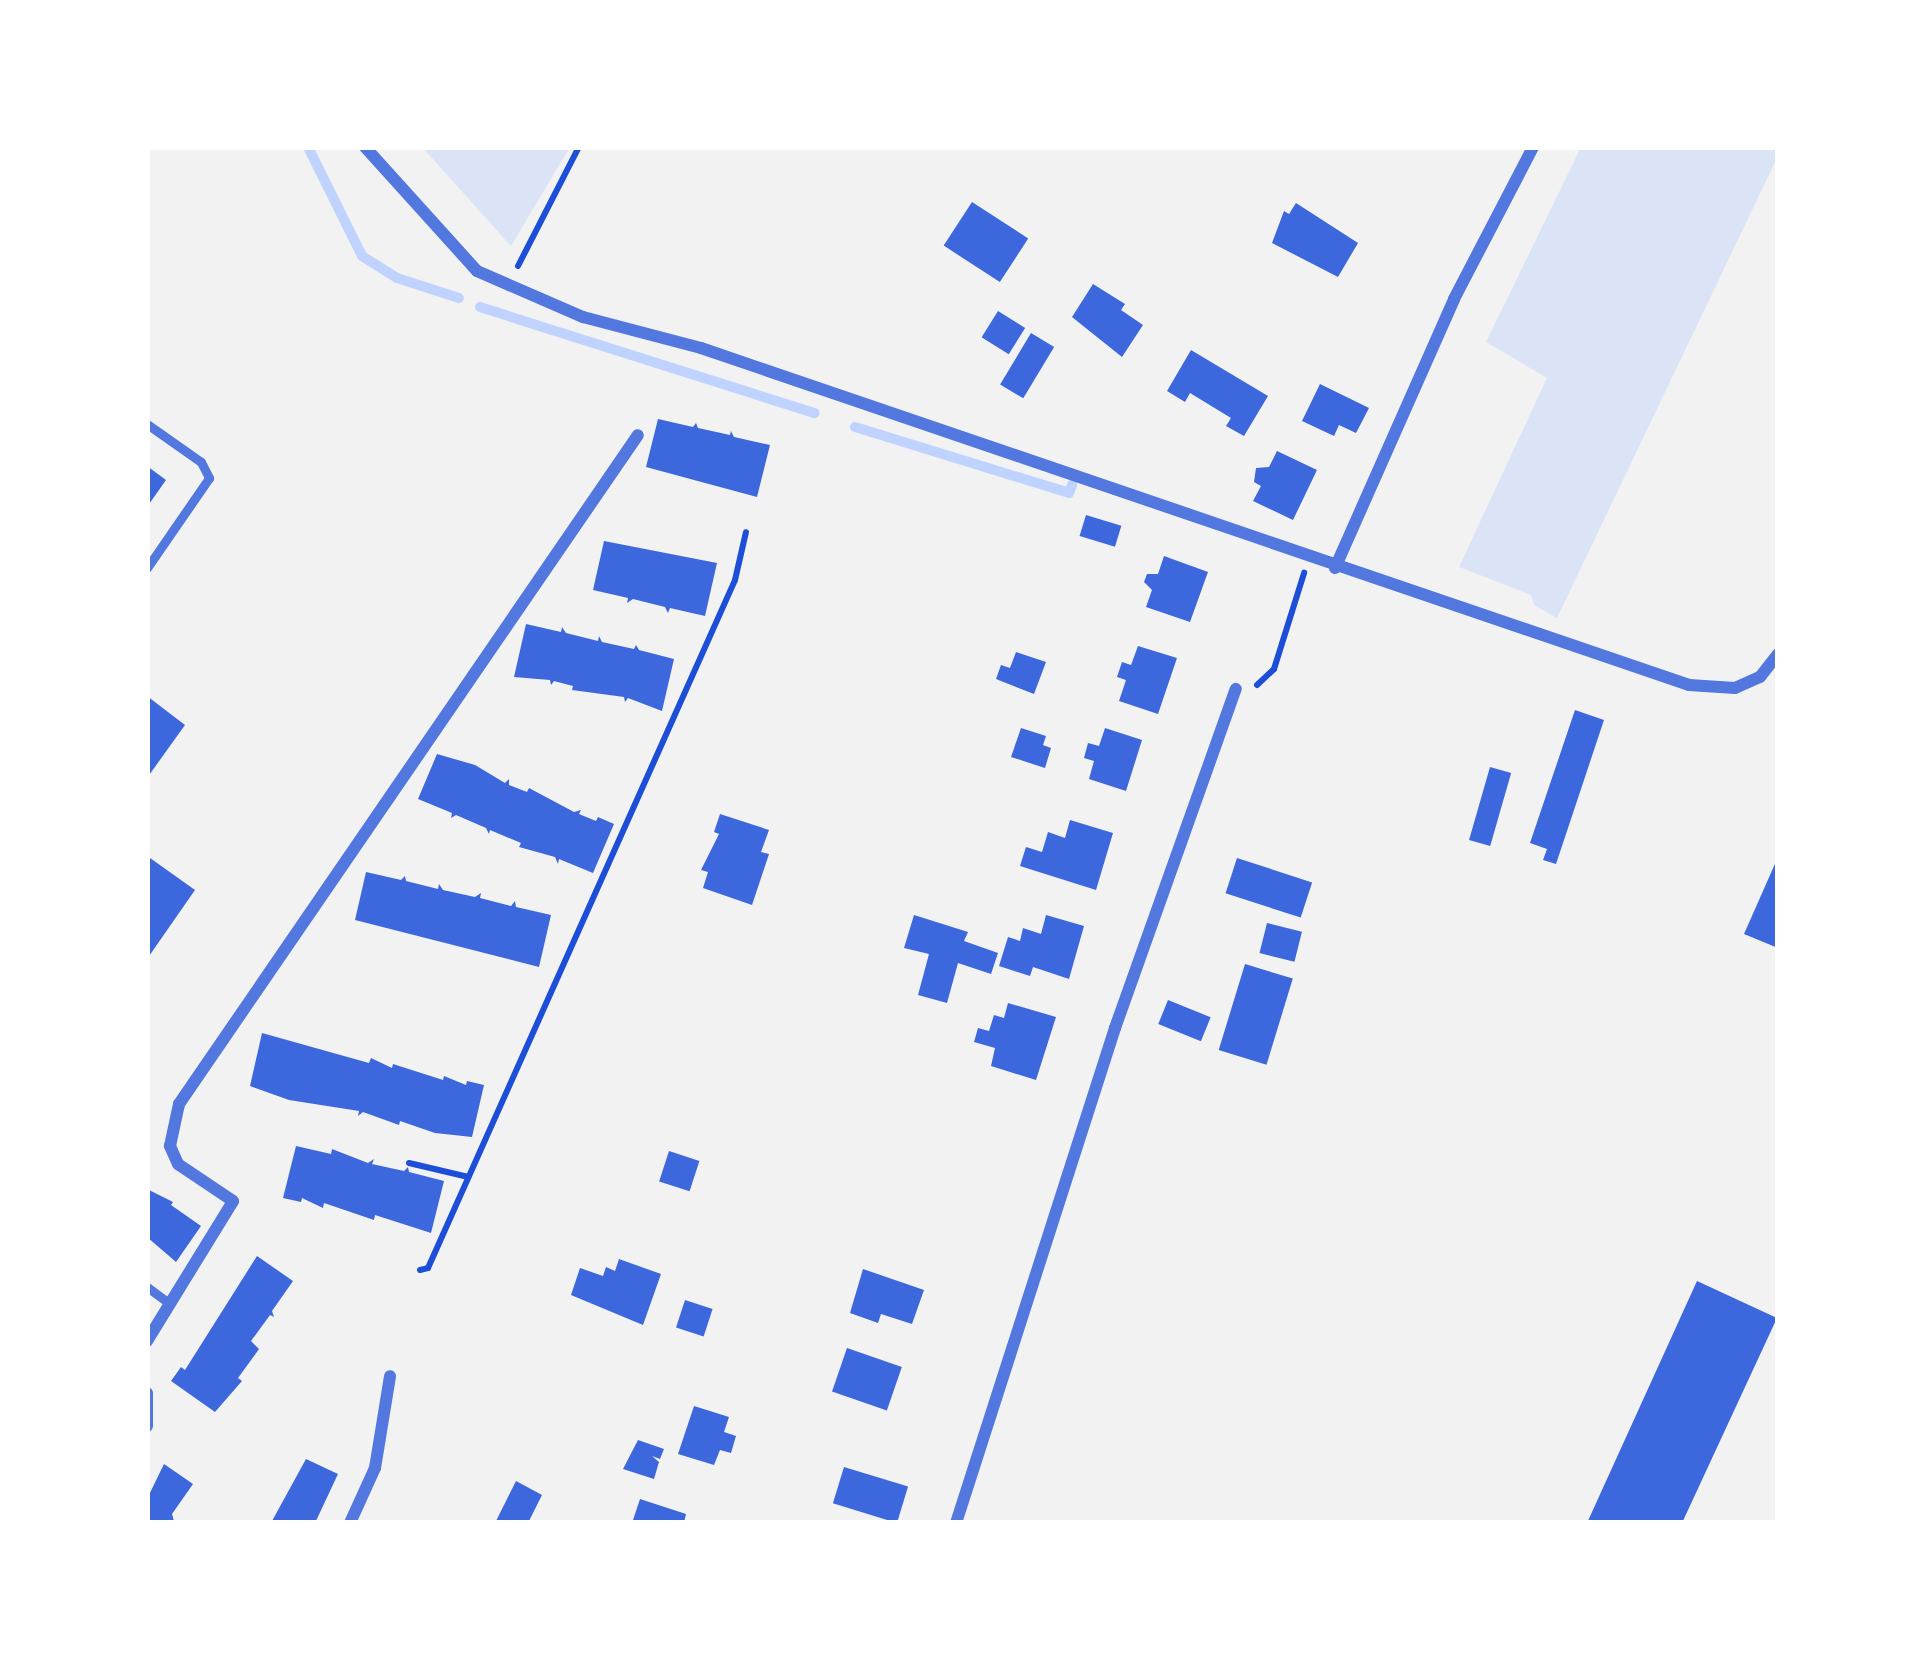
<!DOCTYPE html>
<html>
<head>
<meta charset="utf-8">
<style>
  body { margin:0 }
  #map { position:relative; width:1925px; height:1670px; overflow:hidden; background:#f2f2f2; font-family:"Roboto Condensed",sans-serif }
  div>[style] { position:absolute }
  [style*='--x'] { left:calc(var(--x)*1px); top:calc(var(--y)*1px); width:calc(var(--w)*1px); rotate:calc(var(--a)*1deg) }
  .green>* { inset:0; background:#dbe4f7 }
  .stream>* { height:10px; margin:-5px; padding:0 5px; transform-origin:5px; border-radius:5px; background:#bfd3fe }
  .building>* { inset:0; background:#3d67dc; transform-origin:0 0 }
  .path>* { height:6px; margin:-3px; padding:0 3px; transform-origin:3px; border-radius:3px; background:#1d4ed8 }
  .service>* { height:9px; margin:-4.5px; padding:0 4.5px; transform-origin:4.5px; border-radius:4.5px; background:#5277de }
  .minor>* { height:12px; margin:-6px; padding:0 6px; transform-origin:6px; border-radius:6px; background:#5277de }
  span { translate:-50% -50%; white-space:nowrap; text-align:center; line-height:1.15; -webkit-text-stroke:12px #fff; paint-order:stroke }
  .frame { position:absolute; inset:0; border:150px solid #fff; pointer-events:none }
</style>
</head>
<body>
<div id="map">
  <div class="green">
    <i style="clip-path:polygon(422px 147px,570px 147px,511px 246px)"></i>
    <i style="clip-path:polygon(1581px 147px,1778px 147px,1778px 156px,1557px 618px,1534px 605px,1531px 595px,1459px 567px,1547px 378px,1486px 342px)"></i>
  </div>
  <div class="stream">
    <i style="--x:308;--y:147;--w:122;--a:63.6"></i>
    <i style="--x:362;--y:256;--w:41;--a:32.2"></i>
    <i style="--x:397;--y:278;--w:65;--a:17.9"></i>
    <i style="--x:480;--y:307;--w:351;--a:17.6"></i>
    <i style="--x:855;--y:427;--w:224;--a:17.1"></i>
    <i style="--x:1069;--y:493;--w:9;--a:-69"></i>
  </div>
  <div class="building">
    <i style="left:972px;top:202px;width:67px;height:52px;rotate:33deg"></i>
    <i style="clip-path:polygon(1296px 203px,1358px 243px,1338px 277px,1272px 243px,1284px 211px,1289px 214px)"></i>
    <i style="clip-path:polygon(1093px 284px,1125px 304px,1121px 310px,1143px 325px,1122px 357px,1072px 317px)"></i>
    <i style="left:998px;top:311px;width:32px;height:31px;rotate:32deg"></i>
    <i style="left:1031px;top:333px;width:27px;height:60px;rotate:31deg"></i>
    <i style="clip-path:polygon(1191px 350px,1268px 396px,1244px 436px,1226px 426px,1231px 418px,1190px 393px,1185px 402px,1167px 391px)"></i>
    <i style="clip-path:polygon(1320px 384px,1369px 408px,1356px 433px,1339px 425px,1334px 436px,1302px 421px)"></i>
    <i style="clip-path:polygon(658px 419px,693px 427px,696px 423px,698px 428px,730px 435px,731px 431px,734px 437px,770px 445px,757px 497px,646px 467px)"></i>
    <i style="clip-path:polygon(1277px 451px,1317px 470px,1293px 520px,1253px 501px,1261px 486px,1254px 482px,1256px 468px,1269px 467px)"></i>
    <i style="clip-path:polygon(147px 466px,166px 480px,147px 507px)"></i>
    <i style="left:1086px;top:515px;width:37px;height:22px;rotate:17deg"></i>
    <i style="clip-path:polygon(604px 541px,717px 563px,705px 616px,670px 608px,668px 613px,665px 607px,633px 599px,627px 603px,628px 598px,593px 590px)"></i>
    <i style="clip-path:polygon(1164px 556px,1208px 572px,1190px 622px,1146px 607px,1152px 590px,1144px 582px,1147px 574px,1158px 574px)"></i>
    <i style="clip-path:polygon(526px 624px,561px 632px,562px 627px,566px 633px,598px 641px,599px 636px,602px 642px,634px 649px,636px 645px,639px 650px,674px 659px,662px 711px,628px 698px,625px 702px,624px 697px,572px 690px,573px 686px,554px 681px,551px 685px,550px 680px,514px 677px)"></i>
    <i style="clip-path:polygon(1138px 646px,1177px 658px,1158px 714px,1119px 701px,1126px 680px,1117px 677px,1122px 662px,1131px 665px)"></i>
    <i style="clip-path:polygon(1016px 652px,1046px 662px,1034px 694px,996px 679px,1001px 665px,1010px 668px)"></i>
    <i style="clip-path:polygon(147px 696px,185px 725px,147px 778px)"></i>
    <i style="clip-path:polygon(1575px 710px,1604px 720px,1556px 864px,1543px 860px,1547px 849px,1530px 843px)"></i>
    <i style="clip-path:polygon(1021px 728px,1046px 736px,1043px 745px,1051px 748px,1045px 768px,1011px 757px)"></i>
    <i style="clip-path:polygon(1105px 728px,1142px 740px,1126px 791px,1089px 779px,1094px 761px,1084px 758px,1088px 743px,1099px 746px)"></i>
    <i style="clip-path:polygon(437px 754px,475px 765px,505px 783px,509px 779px,509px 785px,527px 792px,529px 788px,574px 812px,581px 810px,579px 814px,596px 821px,598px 817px,614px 824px,593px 873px,559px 859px,558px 864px,555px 857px,519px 847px,521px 843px,490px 830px,489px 834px,486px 828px,456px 815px,451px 818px,452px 813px,418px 799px)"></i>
    <i style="left:1490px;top:767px;width:22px;height:76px;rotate:16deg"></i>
    <i style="clip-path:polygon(720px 814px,769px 830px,761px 852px,769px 854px,752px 905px,703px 888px,708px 872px,701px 870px,719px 834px,714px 832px)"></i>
    <i style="clip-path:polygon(1070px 820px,1113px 833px,1096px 890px,1020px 866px,1026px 847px,1042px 852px,1048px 832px,1065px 838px)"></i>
    <i style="clip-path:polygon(1778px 857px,1778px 948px,1744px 934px)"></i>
    <i style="clip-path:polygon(150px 858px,195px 890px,147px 959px,147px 862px)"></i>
    <i style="left:1237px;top:858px;width:79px;height:37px;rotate:18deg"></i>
    <i style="clip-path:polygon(366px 872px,401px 880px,405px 876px,406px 881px,438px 889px,439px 884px,443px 890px,475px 897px,481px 893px,480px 898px,511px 906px,515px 901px,516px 907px,551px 915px,539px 967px,355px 920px)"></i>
    <i style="clip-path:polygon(914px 915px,968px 932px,964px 941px,998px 953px,991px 974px,958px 963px,947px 1003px,918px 995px,929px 954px,904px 948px)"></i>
    <i style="clip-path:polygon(1046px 915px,1084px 926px,1069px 979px,1033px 967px,1030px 976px,999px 966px,1008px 937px,1020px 941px,1023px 928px,1041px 934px)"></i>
    <i style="left:1267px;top:923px;width:36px;height:31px;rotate:14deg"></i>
    <i style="left:1245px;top:964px;width:50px;height:90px;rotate:17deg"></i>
    <i style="left:1168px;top:1000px;width:46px;height:26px;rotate:22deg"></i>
    <i style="clip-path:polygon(1008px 1003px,1056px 1017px,1036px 1080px,991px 1066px,995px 1048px,974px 1042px,978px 1028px,989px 1031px,994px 1015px,1004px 1018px)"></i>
    <i style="clip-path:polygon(262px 1033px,369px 1063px,371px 1058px,392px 1068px,393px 1064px,443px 1080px,444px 1076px,466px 1085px,467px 1081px,484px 1085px,472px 1137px,435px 1133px,400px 1121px,399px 1125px,363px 1112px,358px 1116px,359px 1111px,289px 1100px,250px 1086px)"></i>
    <i style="clip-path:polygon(296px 1146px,331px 1154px,332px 1149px,368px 1163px,374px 1159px,372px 1164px,404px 1171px,408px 1167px,409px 1172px,444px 1181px,431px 1233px,375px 1215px,374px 1220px,324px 1203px,323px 1208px,302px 1198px,301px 1202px,283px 1198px)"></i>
    <i style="left:669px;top:1151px;width:32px;height:32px;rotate:18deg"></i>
    <i style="clip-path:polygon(147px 1189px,173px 1202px,171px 1205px,201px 1226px,176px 1262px,147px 1237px)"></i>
    <i style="clip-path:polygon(257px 1256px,293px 1281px,272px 1311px,274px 1317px,270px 1315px,251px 1341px,259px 1349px,238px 1378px,242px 1381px,215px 1412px,171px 1381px,181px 1367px,185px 1370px)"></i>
    <i style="clip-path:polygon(619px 1259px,661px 1274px,643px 1325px,571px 1295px,580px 1268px,603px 1276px,606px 1267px,615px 1271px)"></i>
    <i style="clip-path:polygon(863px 1269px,924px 1290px,912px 1324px,881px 1314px,878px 1323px,850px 1313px)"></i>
    <i style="clip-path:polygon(1697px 1281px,1777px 1318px,1682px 1523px,1587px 1523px)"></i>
    <i style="left:685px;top:1300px;width:29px;height:29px;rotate:18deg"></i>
    <i style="left:847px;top:1348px;width:58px;height:46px;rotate:19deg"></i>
    <i style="clip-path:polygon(694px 1406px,729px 1417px,724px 1432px,736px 1436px,731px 1453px,720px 1450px,714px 1465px,678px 1454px)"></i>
    <i style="clip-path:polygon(638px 1440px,664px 1449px,660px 1459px,652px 1456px,659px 1462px,654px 1479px,623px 1469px)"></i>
    <i style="clip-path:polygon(306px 1459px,338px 1474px,315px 1523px,272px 1521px)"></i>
    <i style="clip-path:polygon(164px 1464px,193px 1484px,172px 1514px,174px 1521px,147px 1523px,147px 1499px)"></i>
    <i style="left:844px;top:1467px;width:67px;height:38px;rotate:17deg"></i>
    <i style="clip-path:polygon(516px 1481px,542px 1495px,528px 1523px,495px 1523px)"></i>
    <i style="clip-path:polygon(640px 1499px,686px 1514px,684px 1523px,632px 1523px)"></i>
  </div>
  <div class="path">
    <i style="--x:518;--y:266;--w:134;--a:-62.9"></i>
    <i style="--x:1257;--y:685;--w:23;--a:-43"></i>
    <i style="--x:1274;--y:669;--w:101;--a:-72.6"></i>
    <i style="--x:409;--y:1163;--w:61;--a:13.3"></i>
    <i style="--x:420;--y:1270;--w:8;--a:-14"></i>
    <i style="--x:428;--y:1268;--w:753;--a:-65.95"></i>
    <i style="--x:735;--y:580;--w:49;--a:-77.1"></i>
  </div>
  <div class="service">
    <i style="--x:147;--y:424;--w:66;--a:35.1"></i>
    <i style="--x:201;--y:462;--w:18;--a:63"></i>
    <i style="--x:209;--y:478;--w:109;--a:124.6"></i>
    <i style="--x:147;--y:1287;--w:26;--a:36"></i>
  </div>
  <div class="minor">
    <i style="--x:365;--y:147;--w:167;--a:47.9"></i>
    <i style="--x:477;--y:271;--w:116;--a:23.5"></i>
    <i style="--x:583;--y:317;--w:122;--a:14.7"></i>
    <i style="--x:701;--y:348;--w:1044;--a:18.83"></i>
    <i style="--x:1689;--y:685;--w:46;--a:3.7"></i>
    <i style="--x:1735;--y:688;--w:27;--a:-24"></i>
    <i style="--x:1760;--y:677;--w:29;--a:-52"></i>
    <i style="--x:1335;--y:568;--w:294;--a:-66.1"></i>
    <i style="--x:1454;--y:299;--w:171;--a:-62.5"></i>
    <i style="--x:147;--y:1341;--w:164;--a:-58.4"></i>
    <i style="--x:233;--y:1201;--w:66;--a:-146.1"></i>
    <i style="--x:178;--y:1164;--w:20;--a:-114"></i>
    <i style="--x:170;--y:1146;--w:43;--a:-77.9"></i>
    <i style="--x:179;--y:1104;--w:811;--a:-55.55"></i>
    <i style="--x:147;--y:1393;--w:33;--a:90"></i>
    <i style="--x:350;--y:1523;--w:60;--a:-65.6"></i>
    <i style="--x:375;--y:1468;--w:93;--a:-80.7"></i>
    <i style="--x:956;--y:1523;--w:520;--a:-72.19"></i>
    <i style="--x:1115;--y:1028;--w:360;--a:-70.4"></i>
  </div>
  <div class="frame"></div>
</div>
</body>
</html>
